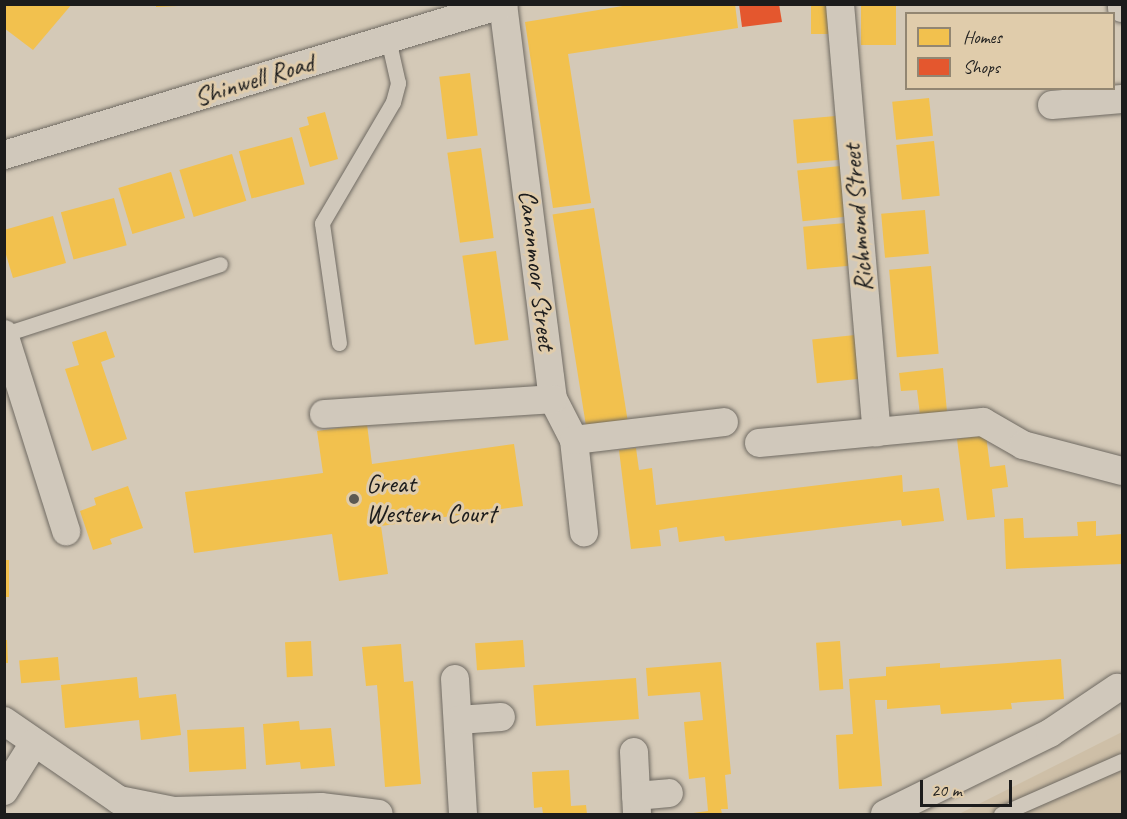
<!DOCTYPE html>
<html>
<head>
<meta charset="utf-8">
<style>
  body { margin:0 }
  #map { position:relative; width:1127px; height:819px; overflow:hidden; background:#d4c9b7; font-family:Caveat,sans-serif }
  div>[style] { position:absolute }
  [style*='--x'] { left:calc(var(--x)*1px); top:calc(var(--y)*1px); width:calc(var(--w)*1px); rotate:calc(var(--a)*1deg) }
  .built>* { inset:0; background:#cebfa7 }
  .homes>* { inset:0; background:#f2c14e; transform-origin:0 0 }
  .shops>* { inset:0; background:#e4572e }
  .roads { filter:drop-shadow(0 0 2px #6f6a62) drop-shadow(0 0 2px #6f6a62) }
  .service>* { height:15px; margin:-7.5px; padding:0 7.5px; transform-origin:7.5px; border-radius:7.5px; background:#d0c8bb }
  .minor>* { height:28px; margin:-14px; padding:0 14px; transform-origin:14px; border-radius:14px; background:#d0c8bb }
  .dots>* { width:16px; height:16px; translate:-50% -50%; box-sizing:border-box; border:3px solid #e0ccab; border-radius:50% }
  span { translate:-50% -50%; white-space:nowrap; text-align:center; line-height:1.15; -webkit-text-stroke:6px #e0ccab; paint-order:stroke }
  .street-label { font-size:26px; color:#1c1c1c }
  .poi-label { font-size:26px; color:#1c1c1c }
  .left { translate:0 -50%; text-align:left }
  .frame { position:absolute; inset:0; border:6px solid #1c1c1c; pointer-events:none }
  .legend { position:absolute; left:905px; top:12px; width:210px; height:78px; box-sizing:border-box; background:#e0ccab; border:2px solid #928672; margin:0; padding:8px 10px; list-style:none; font-size:18px; color:#1c1c1c }
  .legend li { display:flex; align-items:center; gap:12px; height:30px }
  .legend b { width:30px; border:2px solid #928672 }
  .scale { position:absolute; left:920px; top:780px; width:92px; height:27px; box-sizing:border-box; border:3px solid #1c1c1c; border-top:0; padding-left:8px; font-size:18px; line-height:21px; white-space:nowrap; color:#1c1c1c; -webkit-text-stroke:4px #e0ccab; paint-order:stroke }
</style>
</head>
<body>
<div id="map">
  <div class="built">
    <i style="clip-path:polygon(1122px 732px,1122px 814px,959px 814px)"></i>
  </div>
  <div class="homes">
    <i style="clip-path:polygon(4px 4px,72px 4px,33px 50px,4px 28px)"></i>
    <i style="clip-path:polygon(156px 4px,178px 4px,178px 6px,156px 7px)"></i>
    <i style="clip-path:polygon(635px 4px,735px 4px,738px 28px,568px 54px,591px 203px,553px 208px,525px 22px)"></i>
    <i style="left:811px;top:4px;width:18px;height:30px"></i>
    <i style="left:861px;top:4px;width:35px;height:41px"></i>
    <i style="left:470px;top:73px;width:63px;height:31px;rotate:83deg"></i>
    <i style="left:929px;top:98px;width:38px;height:37px;rotate:84deg"></i>
    <i style="clip-path:polygon(325px 112px,338px 159px,310px 167px,299px 128px,309px 125px,307px 117px)"></i>
    <i style="left:836px;top:116px;width:44px;height:43px;rotate:85deg"></i>
    <i style="left:292px;top:137px;width:49px;height:55px;rotate:75deg"></i>
    <i style="left:934px;top:141px;width:55px;height:38px;rotate:84deg"></i>
    <i style="left:481px;top:148px;width:91px;height:34px;rotate:82deg"></i>
    <i style="left:232px;top:154px;width:49px;height:55px;rotate:73deg"></i>
    <i style="left:840px;top:166px;width:51px;height:43px;rotate:84deg"></i>
    <i style="left:171px;top:172px;width:48px;height:55px;rotate:73deg"></i>
    <i style="left:114px;top:198px;width:49px;height:55px;rotate:75deg"></i>
    <i style="left:594px;top:208px;width:224px;height:42px;rotate:81deg"></i>
    <i style="left:925px;top:210px;width:44px;height:44px;rotate:85deg"></i>
    <i style="clip-path:polygon(53px 216px,66px 263px,13px 278px,4px 248px,4px 230px)"></i>
    <i style="left:846px;top:223px;width:43px;height:43px;rotate:85deg"></i>
    <i style="left:496px;top:251px;width:90px;height:34px;rotate:82deg"></i>
    <i style="left:931px;top:266px;width:88px;height:42px;rotate:85deg"></i>
    <i style="clip-path:polygon(106px 331px,115px 357px,101px 362px,127px 439px,92px 451px,65px 369px,79px 365px,72px 342px)"></i>
    <i style="left:855px;top:335px;width:44px;height:43px;rotate:84deg"></i>
    <i style="clip-path:polygon(943px 368px,947px 412px,920px 415px,917px 390px,901px 391px,899px 373px)"></i>
    <i style="clip-path:polygon(367px 424px,372px 464px,514px 444px,523px 506px,381px 526px,388px 574px,339px 581px,332px 534px,194px 553px,185px 492px,323px 473px,317px 431px)"></i>
    <i style="clip-path:polygon(986px 435px,990px 467px,1005px 465px,1008px 487px,992px 489px,995px 517px,967px 520px,957px 439px)"></i>
    <i style="clip-path:polygon(636px 448px,639px 470px,652px 468px,656px 505px,902px 475px,903px 492px,939px 488px,944px 521px,902px 526px,901px 520px,725px 541px,724px 536px,679px 542px,677px 527px,659px 530px,661px 546px,631px 549px,619px 450px)"></i>
    <i style="clip-path:polygon(128px 486px,143px 528px,110px 539px,112px 544px,93px 550px,80px 511px,96px 505px,94px 498px)"></i>
    <i style="clip-path:polygon(1023px 518px,1024px 538px,1078px 536px,1077px 522px,1096px 521px,1096px 536px,1122px 534px,1122px 564px,1006px 569px,1004px 519px)"></i>
    <i style="left:4px;top:560px;width:5px;height:37px"></i>
    <i style="clip-path:polygon(5px 640px,7px 640px,8px 663px,5px 663px)"></i>
    <i style="left:523px;top:640px;width:27px;height:48px;rotate:86deg"></i>
    <i style="left:311px;top:641px;width:35px;height:26px;rotate:87deg"></i>
    <i style="left:840px;top:641px;width:48px;height:24px;rotate:86deg"></i>
    <i style="clip-path:polygon(401px 644px,404px 682px,413px 681px,421px 784px,385px 787px,377px 685px,366px 686px,362px 647px)"></i>
    <i style="left:58px;top:657px;width:23px;height:39px;rotate:85deg"></i>
    <i style="clip-path:polygon(1061px 659px,1064px 699px,1011px 703px,1012px 709px,941px 714px,940px 705px,887px 709px,887px 700px,875px 700px,882px 786px,839px 789px,836px 735px,853px 734px,849px 679px,886px 676px,886px 667px,940px 663px,940px 668px)"></i>
    <i style="clip-path:polygon(721px 662px,731px 774px,725px 775px,728px 809px,721px 809px,722px 814px,686px 814px,708px 811px,705px 777px,689px 779px,684px 722px,703px 720px,700px 692px,648px 696px,646px 668px)"></i>
    <i style="clip-path:polygon(137px 677px,139px 698px,176px 694px,181px 735px,141px 740px,139px 720px,65px 728px,61px 685px)"></i>
    <i style="left:636px;top:678px;width:41px;height:103px;rotate:86deg"></i>
    <i style="clip-path:polygon(299px 721px,300px 730px,331px 728px,335px 766px,301px 769px,300px 762px,266px 765px,263px 724px)"></i>
    <i style="left:244px;top:727px;width:42px;height:57px;rotate:87deg"></i>
    <i style="clip-path:polygon(569px 770px,571px 806px,586px 805px,587px 814px,543px 814px,542px 807px,534px 808px,532px 772px)"></i>
  </div>
  <div class="shops">
    <i style="clip-path:polygon(739px 4px,779px 4px,782px 22px,742px 27px)"></i>
  </div>
  <div class="roads">
    <div class="service">
      <i style="--x:5;--y:334;--w:226;--a:-18"></i>
      <i style="--x:339;--y:343;--w:121;--a:-98.1"></i>
      <i style="--x:322;--y:223;--w:140;--a:-59.6"></i>
      <i style="--x:393;--y:102;--w:20;--a:-75"></i>
      <i style="--x:398;--y:83;--w:45;--a:-102.8"></i>
      <i style="--x:1001;--y:814;--w:132;--a:-23.7"></i>
    </div>
    <div class="minor">
      <i style="--x:503;--y:4;--w:398;--a:82.8"></i>
      <i style="--x:553;--y:399;--w:46;--a:62.9"></i>
      <i style="--x:574;--y:440;--w:93;--a:83.8"></i>
      <i style="--x:840;--y:4;--w:430;--a:85.1"></i>
      <i style="--x:1122;--y:4;--w:4;--a:90"></i>
      <i style="--x:1052;--y:105;--w:70;--a:-4.9"></i>
      <i style="--x:4;--y:155;--w:522;--a:-16.8"></i>
      <i style="--x:4;--y:334;--w:207;--a:72.5"></i>
      <i style="--x:324;--y:414;--w:229;--a:-3.7"></i>
      <i style="--x:574;--y:440;--w:151;--a:-6.8"></i>
      <i style="--x:759;--y:443;--w:225;--a:-5.4"></i>
      <i style="--x:983;--y:422;--w:46;--a:29.9"></i>
      <i style="--x:1023;--y:445;--w:102;--a:14.7"></i>
      <i style="--x:455;--y:679;--w:135;--a:86.6"></i>
      <i style="--x:458;--y:720;--w:43;--a:-4"></i>
      <i style="--x:4;--y:721;--w:140;--a:34.5"></i>
      <i style="--x:119;--y:800;--w:56;--a:11.3"></i>
      <i style="--x:174;--y:811;--w:147;--a:-1.6"></i>
      <i style="--x:321;--y:807;--w:58;--a:6.9"></i>
      <i style="--x:634;--y:752;--w:62;--a:87.2"></i>
      <i style="--x:4;--y:791;--w:57;--a:-58"></i>
      <i style="--x:636;--y:796;--w:33;--a:-5"></i>
      <i style="--x:885;--y:814;--w:184;--a:-26.1"></i>
      <i style="--x:1050;--y:733;--w:81;--a:-33.9"></i>
    </div>
  </div>
  <div class="dots">
    <i style="left:354px;top:499px;background:#5c5952"></i>
  </div>
  <div class="street-label">
    <span style="left:254px;top:80px;rotate:-17deg">Shinwell Road</span>
    <span style="left:858px;top:218px;rotate:-95deg">Richmond Street</span>
    <span style="left:537px;top:270px;rotate:83deg">Canonmoor Street</span>
  </div>
  <div class="poi-label">
    <span class="left" style="left:366px;top:499px">Great<br>Western Court</span>
  </div>
  <div class="frame"></div>
  <ul class="legend">
  <li><b style="height:16px;background:#f2c14e"></b>Homes</li>
  <li><b style="height:16px;background:#e4572e"></b>Shops</li>
  </ul>
  <div class="scale">20 m</div>
</div>
</body>
</html>
